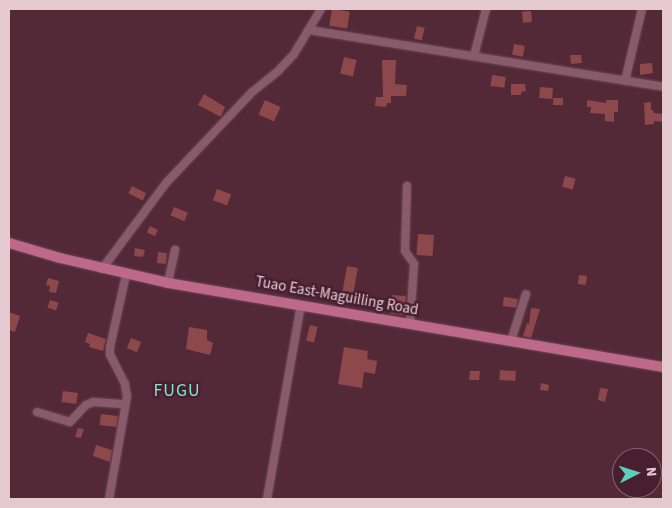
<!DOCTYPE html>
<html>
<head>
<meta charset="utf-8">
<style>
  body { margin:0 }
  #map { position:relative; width:672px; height:508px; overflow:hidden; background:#532938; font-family:"Source Sans 3",sans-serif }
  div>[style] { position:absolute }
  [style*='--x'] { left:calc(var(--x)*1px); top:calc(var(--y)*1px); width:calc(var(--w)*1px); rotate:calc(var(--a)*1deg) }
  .building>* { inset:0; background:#8c484b; transform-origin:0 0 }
  .roads { filter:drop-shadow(0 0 1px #6b4854) drop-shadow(0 0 1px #6b4854) }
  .minor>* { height:8px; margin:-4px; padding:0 4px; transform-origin:4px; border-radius:4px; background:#895a69 }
  .major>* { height:10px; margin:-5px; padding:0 5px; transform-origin:5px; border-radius:5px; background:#be6988 }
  span { translate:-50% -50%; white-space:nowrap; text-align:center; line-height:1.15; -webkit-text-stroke:5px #471f2e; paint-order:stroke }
  .street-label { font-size:15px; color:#e5c9d1 }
  .quarter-label { font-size:18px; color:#80e4ce; letter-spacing:1px }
  .frame { position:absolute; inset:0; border:10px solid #e5c9d1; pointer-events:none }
  .north { position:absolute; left:612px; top:448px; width:50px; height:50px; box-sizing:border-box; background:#471f2e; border:1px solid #86636f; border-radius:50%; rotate:85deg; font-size:14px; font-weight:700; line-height:20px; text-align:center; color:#e5c9d1 }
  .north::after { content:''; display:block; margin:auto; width:18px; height:22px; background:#5eceb8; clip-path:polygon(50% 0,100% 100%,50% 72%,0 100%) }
</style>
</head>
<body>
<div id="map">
  <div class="building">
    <i style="left:332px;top:9px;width:18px;height:17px;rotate:9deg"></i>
    <i style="left:531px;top:11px;width:11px;height:9px;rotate:85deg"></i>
    <i style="left:417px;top:26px;width:8px;height:13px;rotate:14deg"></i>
    <i style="left:514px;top:44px;width:11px;height:11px;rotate:10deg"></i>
    <i style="clip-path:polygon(570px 55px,581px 55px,582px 63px,571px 64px)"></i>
    <i style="left:344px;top:57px;width:13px;height:17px;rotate:13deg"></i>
    <i style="clip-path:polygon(382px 60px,396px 60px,395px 84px,407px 85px,406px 96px,391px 96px,391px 103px,387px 103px,386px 107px,375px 106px,376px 97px,383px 97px)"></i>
    <i style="clip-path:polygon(652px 63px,653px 73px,640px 75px,640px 64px)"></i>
    <i style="left:492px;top:75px;width:14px;height:11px;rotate:8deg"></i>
    <i style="clip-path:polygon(511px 84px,525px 84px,526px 91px,521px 92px,521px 95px,511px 95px)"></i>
    <i style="left:540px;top:87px;width:13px;height:11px;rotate:4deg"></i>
    <i style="clip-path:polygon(204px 94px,225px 107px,221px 117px,198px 105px)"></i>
    <i style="left:563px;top:98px;width:7px;height:10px;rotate:90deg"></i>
    <i style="left:265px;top:100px;width:17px;height:16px;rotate:24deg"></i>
    <i style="clip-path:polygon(587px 100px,606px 103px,606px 100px,618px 100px,618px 112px,614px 112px,614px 122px,605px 121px,605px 114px,590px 113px,591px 107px,587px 107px)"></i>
    <i style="clip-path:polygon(651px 102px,651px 110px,653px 110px,654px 113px,663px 114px,663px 122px,654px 121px,654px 124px,645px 125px,644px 103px)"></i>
    <i style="left:565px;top:176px;width:11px;height:11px;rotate:15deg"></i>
    <i style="left:132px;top:186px;width:16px;height:8px;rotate:27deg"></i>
    <i style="left:217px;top:189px;width:15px;height:12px;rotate:20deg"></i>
    <i style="left:174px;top:207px;width:15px;height:9px;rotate:23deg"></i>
    <i style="left:150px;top:226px;width:9px;height:7px;rotate:27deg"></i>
    <i style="left:418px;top:234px;width:16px;height:21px;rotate:4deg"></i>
    <i style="clip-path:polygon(135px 248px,145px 250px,143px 257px,134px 256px)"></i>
    <i style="left:158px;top:252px;width:9px;height:11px;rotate:6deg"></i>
    <i style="left:347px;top:266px;width:11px;height:31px;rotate:10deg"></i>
    <i style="left:579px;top:275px;width:8px;height:9px;rotate:7deg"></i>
    <i style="clip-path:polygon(48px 278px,59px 281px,56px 293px,49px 292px,50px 286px,46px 285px)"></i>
    <i style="left:392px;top:295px;width:14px;height:19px;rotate:4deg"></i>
    <i style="left:504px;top:297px;width:14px;height:9px;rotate:8deg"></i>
    <i style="left:50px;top:300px;width:9px;height:8px;rotate:18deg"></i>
    <i style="clip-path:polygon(531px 308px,540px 309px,531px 338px,523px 336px,527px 323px,529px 324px)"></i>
    <i style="clip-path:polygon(9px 312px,20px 316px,15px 332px,9px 330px)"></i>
    <i style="left:310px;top:325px;width:8px;height:16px;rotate:14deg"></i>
    <i style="clip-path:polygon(189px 327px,207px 330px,207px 340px,213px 343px,210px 355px,186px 349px)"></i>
    <i style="clip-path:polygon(88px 333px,106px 339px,103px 351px,89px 347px,90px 344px,85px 342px)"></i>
    <i style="left:131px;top:338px;width:11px;height:11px;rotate:22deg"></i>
    <i style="clip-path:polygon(344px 347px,368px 351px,367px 359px,377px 361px,375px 374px,364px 372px,362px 388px,338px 384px)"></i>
    <i style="left:500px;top:370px;width:16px;height:10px;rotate:4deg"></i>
    <i style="clip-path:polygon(470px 371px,480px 371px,479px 380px,469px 380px)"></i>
    <i style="clip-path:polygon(541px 383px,549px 385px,548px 391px,540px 390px)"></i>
    <i style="clip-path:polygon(600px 388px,608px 389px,605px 402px,598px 400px)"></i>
    <i style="left:63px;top:391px;width:15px;height:11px;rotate:8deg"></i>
    <i style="left:101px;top:414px;width:17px;height:11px;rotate:7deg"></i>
    <i style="clip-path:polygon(78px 428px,84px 429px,81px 438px,75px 437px)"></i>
    <i style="clip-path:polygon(96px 445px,112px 450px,110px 462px,93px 456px)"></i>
  </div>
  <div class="roads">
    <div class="minor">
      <i style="--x:309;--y:30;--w:359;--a:9.1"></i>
      <i style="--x:474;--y:56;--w:49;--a:-75.7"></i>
      <i style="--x:625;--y:81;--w:74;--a:-76.7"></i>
      <i style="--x:407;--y:186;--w:65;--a:91.8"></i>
      <i style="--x:405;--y:251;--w:16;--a:55"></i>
      <i style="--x:414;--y:264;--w:60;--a:93.8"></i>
      <i style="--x:102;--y:269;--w:107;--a:-53.3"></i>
      <i style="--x:166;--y:183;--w:124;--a:-46.6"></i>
      <i style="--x:251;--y:93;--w:36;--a:-39"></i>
      <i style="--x:279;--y:70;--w:22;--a:-47"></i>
      <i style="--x:294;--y:54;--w:52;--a:-59"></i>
      <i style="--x:168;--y:283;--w:34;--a:-78"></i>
      <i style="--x:511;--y:341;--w:49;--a:-72.3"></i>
      <i style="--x:37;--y:412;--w:34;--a:17"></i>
      <i style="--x:70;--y:422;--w:23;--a:-47"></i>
      <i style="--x:86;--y:405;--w:8;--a:-23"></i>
      <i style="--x:93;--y:402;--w:32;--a:4"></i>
      <i style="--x:109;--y:499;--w:104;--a:-80"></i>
      <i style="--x:127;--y:397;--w:13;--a:-99"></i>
      <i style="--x:125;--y:384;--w:33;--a:-117"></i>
      <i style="--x:110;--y:355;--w:8;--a:-90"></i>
      <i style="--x:110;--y:347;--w:74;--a:-77.5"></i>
      <i style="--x:267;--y:499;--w:197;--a:-80.1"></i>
    </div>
    <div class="major">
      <i style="--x:9;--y:243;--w:53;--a:16.4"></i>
      <i style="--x:60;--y:258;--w:111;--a:13"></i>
      <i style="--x:168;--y:283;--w:502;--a:9.63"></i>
    </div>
  </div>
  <div class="street-label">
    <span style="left:337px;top:296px;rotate:10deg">Tuao East-Maguilling Road</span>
  </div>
  <div class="quarter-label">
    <span style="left:177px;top:391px">FUGU</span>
  </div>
  <div class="frame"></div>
  <div class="north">N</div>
</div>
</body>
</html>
